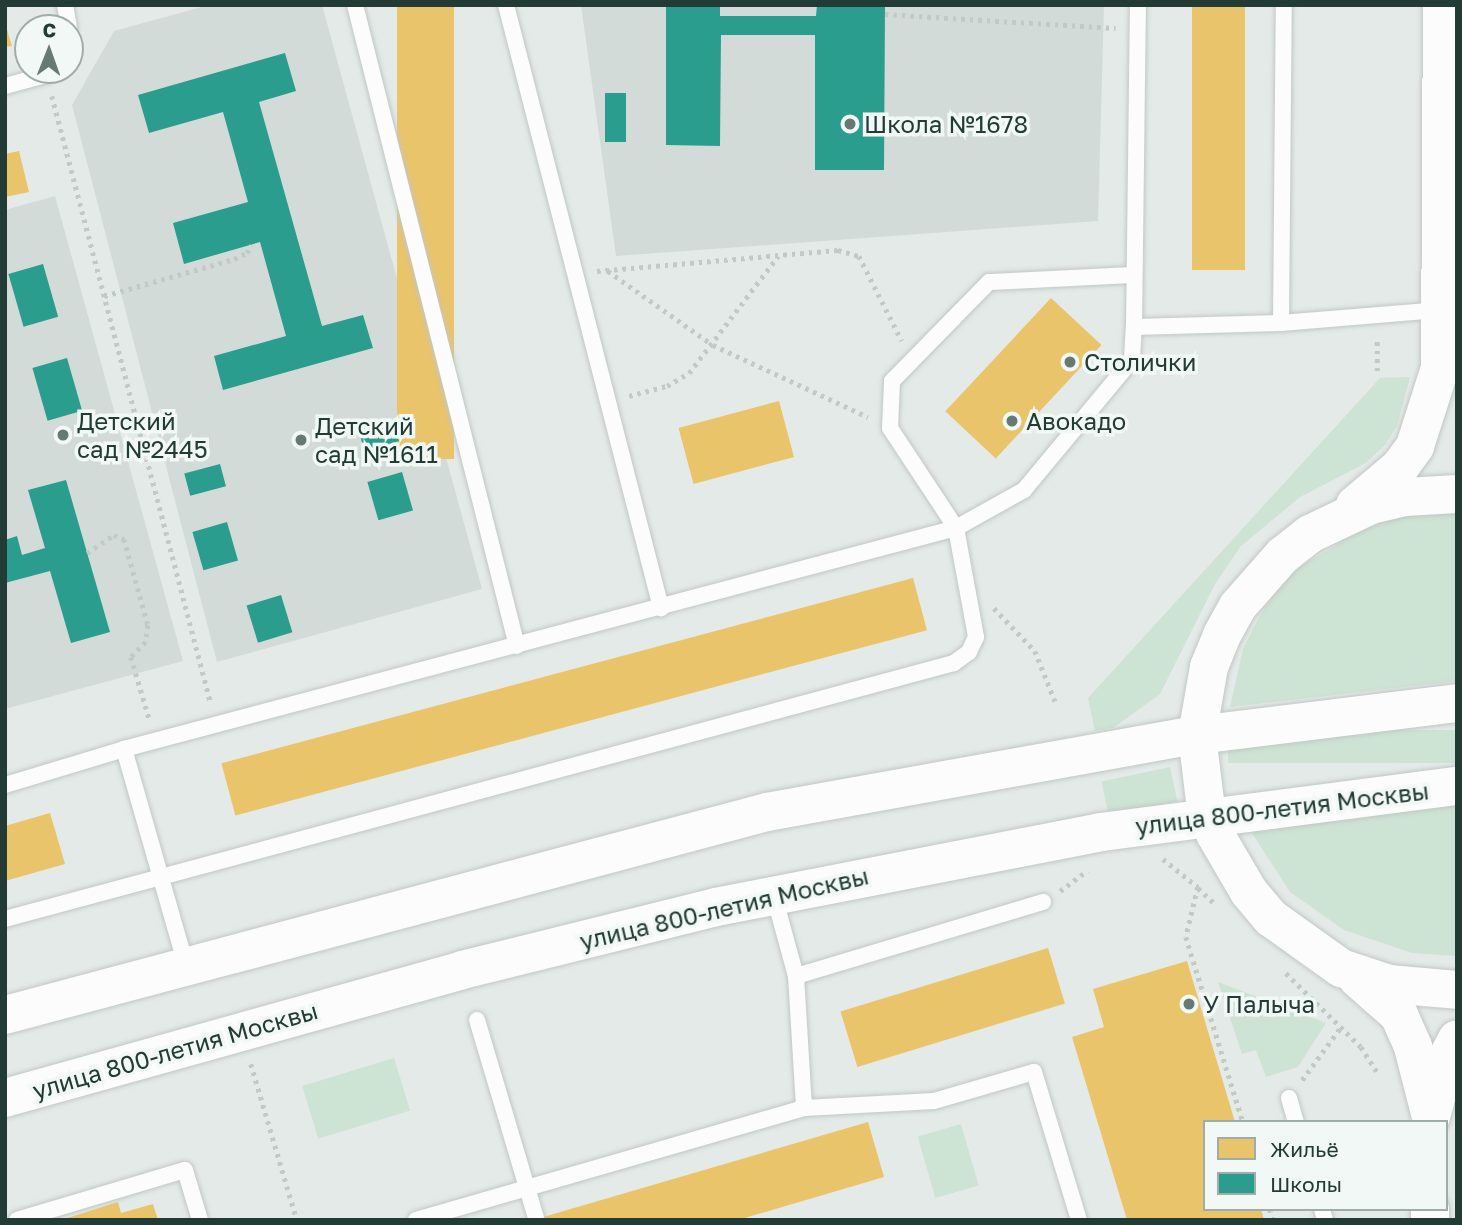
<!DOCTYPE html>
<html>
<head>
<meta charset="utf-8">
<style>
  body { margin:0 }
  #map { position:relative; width:1462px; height:1225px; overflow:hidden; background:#e4eae7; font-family:"Golos Text",sans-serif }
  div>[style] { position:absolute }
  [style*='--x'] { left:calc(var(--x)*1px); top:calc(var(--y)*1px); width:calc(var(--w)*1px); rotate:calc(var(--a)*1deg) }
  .built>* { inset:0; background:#d2dbd7 }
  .green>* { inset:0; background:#cde3d4; transform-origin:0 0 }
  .homes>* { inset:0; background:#e9c46a; transform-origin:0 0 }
  .schools>* { inset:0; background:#2a9d8f; transform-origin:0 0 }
  .path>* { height:4.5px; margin-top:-2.25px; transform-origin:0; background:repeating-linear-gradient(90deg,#c1cac5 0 3.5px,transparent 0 8.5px) }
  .roads { filter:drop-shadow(0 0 2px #c1c7c4) drop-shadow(0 0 2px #c1c7c4) }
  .lane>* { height:16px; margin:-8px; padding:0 8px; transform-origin:8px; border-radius:8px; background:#fbfcfb }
  .secondary>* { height:38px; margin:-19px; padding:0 19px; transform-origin:19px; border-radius:19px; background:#fbfcfb }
  .dots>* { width:19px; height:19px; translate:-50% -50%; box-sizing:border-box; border:4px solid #f2f8f5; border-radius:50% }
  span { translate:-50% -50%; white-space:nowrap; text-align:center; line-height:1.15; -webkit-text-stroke:7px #f2f8f5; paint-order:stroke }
  .poi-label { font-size:24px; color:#223c35 }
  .left { translate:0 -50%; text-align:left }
  .street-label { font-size:24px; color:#223c35 }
  .frame { position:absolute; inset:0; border:7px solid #223c35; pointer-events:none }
  .legend { position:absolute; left:1203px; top:1120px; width:245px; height:91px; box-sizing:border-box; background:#f2f8f5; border:2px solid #9fada8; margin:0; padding:9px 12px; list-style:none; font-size:21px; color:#223c35 }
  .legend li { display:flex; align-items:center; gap:14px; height:35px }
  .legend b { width:35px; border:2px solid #9fada8 }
  .north { position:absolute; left:14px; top:14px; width:70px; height:70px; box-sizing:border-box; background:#f2f8f5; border:2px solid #9fada8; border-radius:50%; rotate:1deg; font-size:19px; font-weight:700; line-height:28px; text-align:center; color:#223c35 }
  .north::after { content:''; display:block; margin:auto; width:24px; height:32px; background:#667973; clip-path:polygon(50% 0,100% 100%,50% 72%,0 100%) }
</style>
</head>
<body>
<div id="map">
  <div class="built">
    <i style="clip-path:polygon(209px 5px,322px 5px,482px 589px,217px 662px,72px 105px,114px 31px)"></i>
    <i style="clip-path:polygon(581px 5px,1104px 5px,1098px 221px,616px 256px)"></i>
    <i style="clip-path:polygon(55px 196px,183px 661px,5px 709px,5px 210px)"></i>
  </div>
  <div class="green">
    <i style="clip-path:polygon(1410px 377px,1397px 426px,1385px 445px,1366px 463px,1300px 497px,1240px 547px,1215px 584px,1160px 694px,1113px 728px,1095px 731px,1088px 698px,1380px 378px)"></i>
    <i style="clip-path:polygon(1457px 509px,1457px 681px,1230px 707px,1243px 649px,1259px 617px,1278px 588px,1301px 566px,1384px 517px)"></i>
    <i style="left:1457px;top:730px;width:33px;height:229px;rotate:90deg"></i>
    <i style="left:1170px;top:767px;width:35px;height:70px;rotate:78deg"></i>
    <i style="clip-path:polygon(1457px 802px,1457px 956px,1412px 953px,1344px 930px,1290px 892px,1250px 830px)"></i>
    <i style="clip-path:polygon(1218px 982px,1326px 1023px,1298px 1067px,1266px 1077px,1256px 1050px,1242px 1054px)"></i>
    <i style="left:394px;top:1058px;width:55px;height:96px;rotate:73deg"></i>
    <i style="left:961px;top:1124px;width:64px;height:45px;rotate:74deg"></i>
  </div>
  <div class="homes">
    <i style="left:397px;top:5px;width:57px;height:454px"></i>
    <i style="left:1192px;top:5px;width:53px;height:265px"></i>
    <i style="clip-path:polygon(5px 23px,12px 46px,5px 47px)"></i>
    <i style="clip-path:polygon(19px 151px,29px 192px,5px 197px,5px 154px)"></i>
    <i style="left:1051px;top:298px;width:69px;height:155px;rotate:43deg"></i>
    <i style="left:779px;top:401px;width:58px;height:104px;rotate:75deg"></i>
    <i style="left:913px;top:578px;width:54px;height:716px;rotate:75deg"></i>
    <i style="clip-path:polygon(50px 813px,65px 864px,5px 881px,5px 826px)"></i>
    <i style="left:1048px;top:948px;width:58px;height:217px;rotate:73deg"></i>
    <i style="clip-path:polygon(1187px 961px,1235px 1122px,1205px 1122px,1205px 1209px,1261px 1209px,1264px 1220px,1127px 1220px,1072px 1037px,1104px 1027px,1093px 989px)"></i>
    <i style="clip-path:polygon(868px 1122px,884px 1177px,738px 1220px,533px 1220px)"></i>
    <i style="clip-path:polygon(118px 1202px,121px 1213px,153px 1204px,158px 1220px,61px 1220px)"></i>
  </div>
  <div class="schools">
    <i style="clip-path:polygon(666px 5px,720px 5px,720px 16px,816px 16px,817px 5px,885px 5px,884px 170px,815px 170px,815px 35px,721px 35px,720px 146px,666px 145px)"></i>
    <i style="clip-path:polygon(285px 53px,296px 91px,259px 102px,322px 326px,363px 315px,373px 348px,223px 390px,214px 356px,286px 336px,260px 242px,184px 264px,173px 223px,248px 202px,223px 112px,149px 133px,138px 95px)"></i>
    <i style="left:605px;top:93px;width:21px;height:49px"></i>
    <i style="left:43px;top:264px;width:55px;height:36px;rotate:74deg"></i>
    <i style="left:67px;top:358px;width:55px;height:36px;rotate:74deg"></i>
    <i style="left:393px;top:419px;width:23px;height:36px;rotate:75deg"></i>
    <i style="left:220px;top:464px;width:23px;height:37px;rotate:75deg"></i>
    <i style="left:402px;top:472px;width:40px;height:36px;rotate:74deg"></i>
    <i style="clip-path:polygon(66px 480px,110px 632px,71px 643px,50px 571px,5px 583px,5px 540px,17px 536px,22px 555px,45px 548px,28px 490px)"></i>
    <i style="left:227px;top:522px;width:40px;height:36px;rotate:74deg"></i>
    <i style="left:281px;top:595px;width:39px;height:36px;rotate:73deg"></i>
  </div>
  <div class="path">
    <i style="--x:885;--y:14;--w:231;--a:3.5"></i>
    <i style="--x:52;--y:96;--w:628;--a:75.34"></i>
    <i style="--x:597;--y:271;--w:242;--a:-5"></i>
    <i style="--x:838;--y:250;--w:22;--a:16"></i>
    <i style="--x:859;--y:256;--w:95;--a:63.2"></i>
    <i style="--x:608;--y:271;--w:128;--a:35.2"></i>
    <i style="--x:713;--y:345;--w:171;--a:24.9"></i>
    <i style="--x:104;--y:296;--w:135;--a:-15.9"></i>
    <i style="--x:234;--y:259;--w:14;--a:-25"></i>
    <i style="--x:247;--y:253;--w:9;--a:-63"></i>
    <i style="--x:1377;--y:371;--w:34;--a:-90"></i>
    <i style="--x:629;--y:396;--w:39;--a:-15"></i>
    <i style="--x:667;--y:386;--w:26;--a:-31"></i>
    <i style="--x:689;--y:373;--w:147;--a:-52.7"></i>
    <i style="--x:87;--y:553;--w:32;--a:-34"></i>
    <i style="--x:114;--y:535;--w:11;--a:22"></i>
    <i style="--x:124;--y:539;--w:89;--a:74.4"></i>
    <i style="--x:148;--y:625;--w:17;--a:97"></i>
    <i style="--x:146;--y:642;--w:21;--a:135"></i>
    <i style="--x:131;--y:657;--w:67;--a:73.5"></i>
    <i style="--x:994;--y:608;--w:59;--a:46.4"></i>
    <i style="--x:1035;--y:651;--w:54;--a:68.2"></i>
    <i style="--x:1163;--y:859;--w:45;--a:38.7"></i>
    <i style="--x:1198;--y:887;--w:51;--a:103.5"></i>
    <i style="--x:1186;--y:937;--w:194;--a:72.9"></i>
    <i style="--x:1198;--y:888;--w:23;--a:43"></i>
    <i style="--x:1060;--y:891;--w:34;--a:-37"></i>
    <i style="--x:1286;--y:973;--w:105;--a:44.6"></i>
    <i style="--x:1361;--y:1047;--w:33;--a:57"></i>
    <i style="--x:251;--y:1064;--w:163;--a:73.6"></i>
    <i style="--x:1302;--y:1080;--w:66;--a:-53.7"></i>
    <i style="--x:1270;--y:1209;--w:11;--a:75"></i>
  </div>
  <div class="roads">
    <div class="lane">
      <i style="--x:65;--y:5;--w:23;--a:80"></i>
      <i style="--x:355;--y:5;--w:661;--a:75.82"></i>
      <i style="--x:506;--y:5;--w:623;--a:75.58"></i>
      <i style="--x:5;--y:86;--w:42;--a:-15"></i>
      <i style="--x:46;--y:75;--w:5;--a:-68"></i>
      <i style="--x:1134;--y:275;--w:145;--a:177.2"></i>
      <i style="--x:989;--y:282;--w:139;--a:134.4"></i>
      <i style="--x:892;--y:381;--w:47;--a:92.4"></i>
      <i style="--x:890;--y:428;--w:120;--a:56.6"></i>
      <i style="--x:956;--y:528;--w:78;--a:-29.2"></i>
      <i style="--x:1024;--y:490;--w:169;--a:-50.3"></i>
      <i style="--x:1132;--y:360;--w:33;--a:-87"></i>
      <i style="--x:1134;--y:327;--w:322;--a:-89.3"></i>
      <i style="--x:1281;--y:323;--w:318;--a:-89.5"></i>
      <i style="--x:1134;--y:327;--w:147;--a:-1.6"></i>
      <i style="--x:1281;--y:323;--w:160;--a:-4.7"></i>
      <i style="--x:124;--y:749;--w:225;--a:74"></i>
      <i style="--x:5;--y:785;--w:124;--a:-16.8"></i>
      <i style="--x:124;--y:749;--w:861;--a:-14.88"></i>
      <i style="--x:956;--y:528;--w:111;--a:79.6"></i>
      <i style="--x:976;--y:637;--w:17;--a:115"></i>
      <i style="--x:969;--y:652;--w:19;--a:144"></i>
      <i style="--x:954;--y:663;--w:983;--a:164.9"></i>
      <i style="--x:774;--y:896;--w:83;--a:74.6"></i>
      <i style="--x:796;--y:976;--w:132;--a:86.5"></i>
      <i style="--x:804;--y:1108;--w:130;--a:-3.1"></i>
      <i style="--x:934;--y:1101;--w:104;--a:-16.2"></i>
      <i style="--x:1034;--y:1072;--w:155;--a:73.1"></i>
      <i style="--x:796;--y:976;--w:258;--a:-16.7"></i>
      <i style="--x:477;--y:1020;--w:207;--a:73.4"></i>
      <i style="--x:1289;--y:1098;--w:25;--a:74"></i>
      <i style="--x:1322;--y:1209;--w:11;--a:75"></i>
      <i style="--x:17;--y:1220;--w:175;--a:-16.6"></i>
      <i style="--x:185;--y:1170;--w:52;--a:73.3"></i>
      <i style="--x:416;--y:1220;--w:404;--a:-16.1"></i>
    </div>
    <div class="secondary">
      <i style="--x:1457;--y:494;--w:52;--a:176.7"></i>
      <i style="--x:1405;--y:497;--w:35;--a:167"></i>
      <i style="--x:1371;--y:505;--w:68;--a:154.6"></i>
      <i style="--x:1310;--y:534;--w:34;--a:142"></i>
      <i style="--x:1283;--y:555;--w:68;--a:131.4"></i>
      <i style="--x:1238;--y:606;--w:33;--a:119"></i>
      <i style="--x:1222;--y:635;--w:35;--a:112"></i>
      <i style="--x:1209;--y:667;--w:69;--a:100"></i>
      <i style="--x:1197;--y:735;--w:66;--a:83.1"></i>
      <i style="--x:1205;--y:801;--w:34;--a:73"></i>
      <i style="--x:1215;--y:834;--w:67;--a:59.6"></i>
      <i style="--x:1249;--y:892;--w:34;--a:50"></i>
      <i style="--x:1271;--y:918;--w:86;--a:35.5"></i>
      <i style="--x:1341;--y:968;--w:51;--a:18.4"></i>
      <i style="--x:1389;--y:984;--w:68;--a:5"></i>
      <i style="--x:1355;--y:505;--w:59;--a:-40.2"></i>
      <i style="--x:1400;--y:467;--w:26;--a:-54"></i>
      <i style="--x:1415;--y:446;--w:82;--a:-72.2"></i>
      <i style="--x:1440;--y:368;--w:363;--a:-89.7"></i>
      <i style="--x:1358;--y:979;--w:55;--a:41.3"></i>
      <i style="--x:1399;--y:1015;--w:35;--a:66"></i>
      <i style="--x:1413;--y:1047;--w:72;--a:75.6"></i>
      <i style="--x:5;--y:1015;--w:789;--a:-14.92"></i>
      <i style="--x:767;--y:812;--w:437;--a:-10.2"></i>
      <i style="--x:1197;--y:735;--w:262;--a:-7"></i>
      <i style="--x:5;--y:1098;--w:475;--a:-15.6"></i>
      <i style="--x:462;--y:970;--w:262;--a:-13.9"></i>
      <i style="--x:716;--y:907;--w:393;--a:-11"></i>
      <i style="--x:1102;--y:832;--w:358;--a:-7.4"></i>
      <i style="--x:1432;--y:1113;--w:57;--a:-74.7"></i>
      <i style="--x:1447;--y:1058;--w:21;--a:-62"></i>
      <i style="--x:1430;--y:1220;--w:11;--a:-90"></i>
    </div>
  </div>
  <div class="dots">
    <i style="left:850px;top:124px;background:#667973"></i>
    <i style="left:1070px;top:362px;background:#667973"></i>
    <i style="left:1012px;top:421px;background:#667973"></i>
    <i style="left:63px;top:435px;background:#667973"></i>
    <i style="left:301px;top:440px;background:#667973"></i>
    <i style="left:1189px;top:1004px;background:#667973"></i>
  </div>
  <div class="poi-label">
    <span class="left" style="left:864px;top:124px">Школа №1678</span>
    <span class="left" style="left:1084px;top:362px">Столички</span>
    <span class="left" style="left:77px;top:435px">Детский<br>сад №2445</span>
    <span class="left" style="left:1026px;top:421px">Авокадо</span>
    <span class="left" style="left:315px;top:440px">Детский<br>сад №1611</span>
    <span class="left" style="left:1203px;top:1004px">У Палыча</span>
  </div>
  <div class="street-label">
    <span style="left:1282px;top:808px;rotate:-7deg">улица 800-летия Москвы</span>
    <span style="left:724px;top:908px;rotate:-13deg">улица 800-летия Москвы</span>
    <span style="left:175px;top:1050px;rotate:-16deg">улица 800-летия Москвы</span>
  </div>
  <div class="frame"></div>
  <ul class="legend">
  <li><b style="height:19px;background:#e9c46a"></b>Жильё</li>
  <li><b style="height:19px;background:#2a9d8f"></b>Школы</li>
  </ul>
  <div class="north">С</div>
</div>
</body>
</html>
